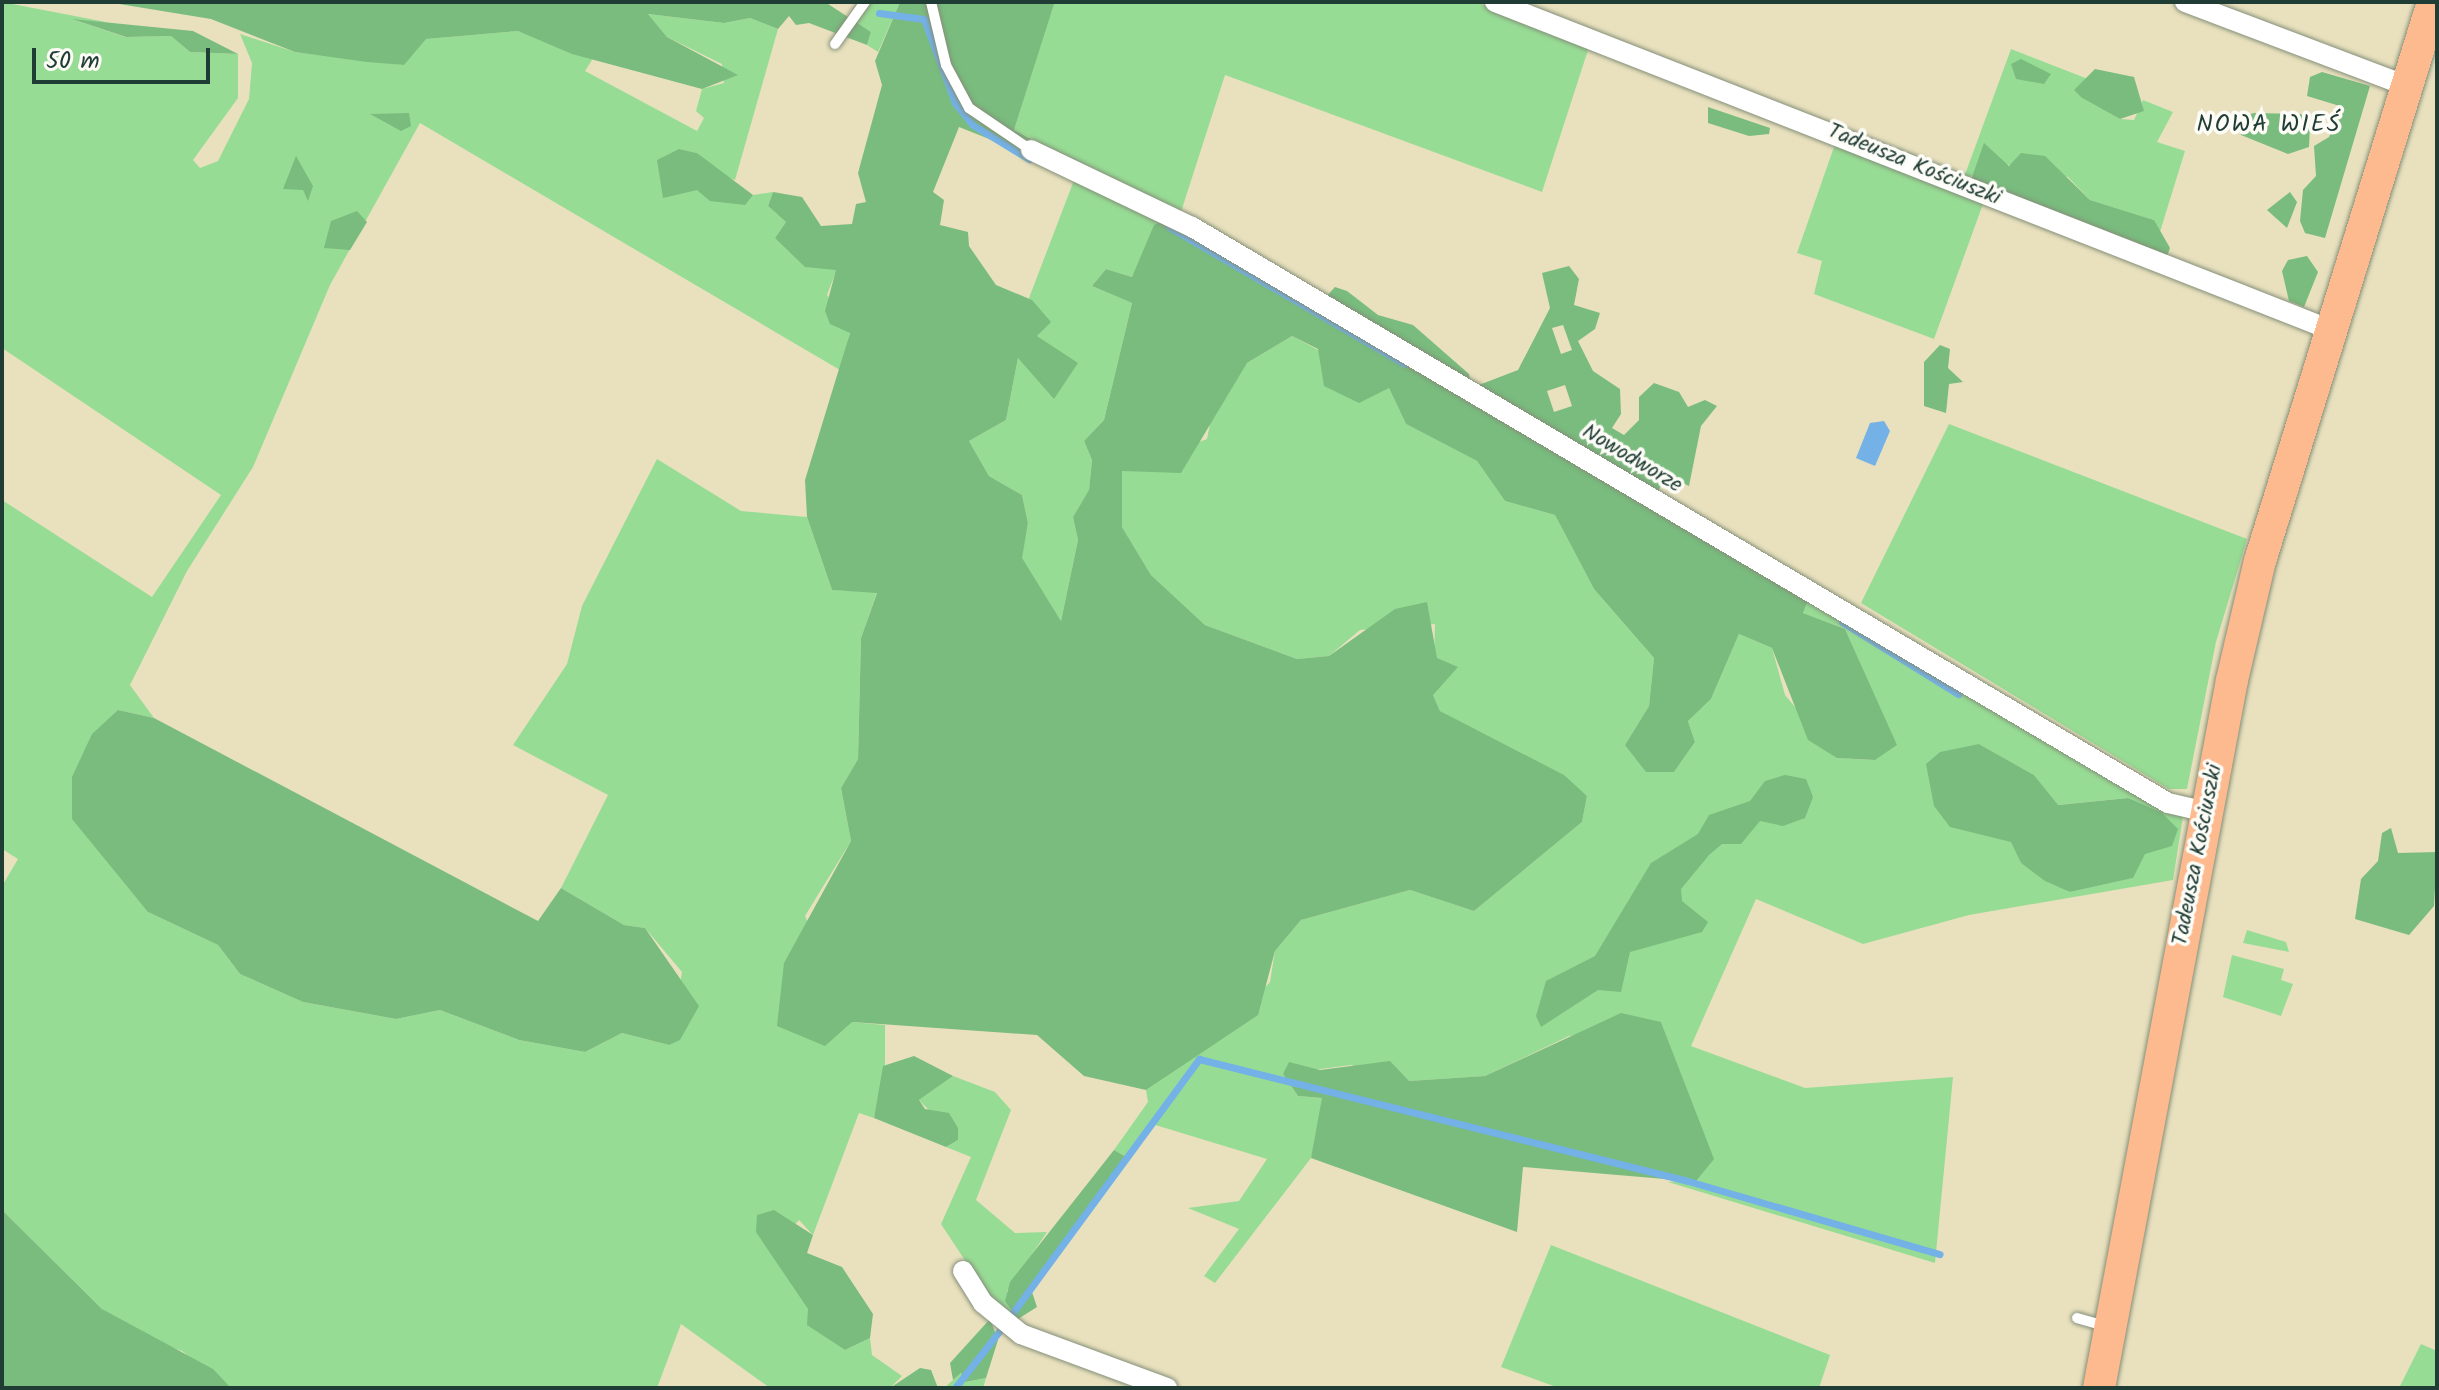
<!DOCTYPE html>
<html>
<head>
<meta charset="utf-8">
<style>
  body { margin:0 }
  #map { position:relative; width:2439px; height:1390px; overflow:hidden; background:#e9e1be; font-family:Kalam,sans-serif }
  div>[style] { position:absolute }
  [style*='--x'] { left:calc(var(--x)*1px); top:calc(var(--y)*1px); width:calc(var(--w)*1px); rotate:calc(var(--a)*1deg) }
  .green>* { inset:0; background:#97dc95 }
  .forest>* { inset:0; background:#79bc7e }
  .water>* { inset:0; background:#74b1e6 }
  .stream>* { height:7px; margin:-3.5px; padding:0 3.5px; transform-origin:3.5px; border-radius:3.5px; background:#74b1e6 }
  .roads { filter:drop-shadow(0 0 2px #848f79) drop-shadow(0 0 2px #848f79) }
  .lane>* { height:10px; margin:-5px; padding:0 5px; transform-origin:5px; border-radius:5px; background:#fff }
  .street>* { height:20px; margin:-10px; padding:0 10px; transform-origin:10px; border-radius:10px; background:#fff }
  .primary>* { height:32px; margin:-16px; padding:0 16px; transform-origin:16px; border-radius:16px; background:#fcba8e }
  span { translate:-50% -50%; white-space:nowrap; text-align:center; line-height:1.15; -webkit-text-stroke:7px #fdfcf7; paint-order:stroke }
  .street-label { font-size:22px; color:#1f3d34 }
  .neighbourhood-label { font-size:24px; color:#1f3d34; letter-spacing:2px }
  .frame { position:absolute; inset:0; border:4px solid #1f3d34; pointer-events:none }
  .scale { position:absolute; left:32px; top:48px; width:178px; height:36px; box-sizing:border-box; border:4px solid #1f3d34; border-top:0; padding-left:10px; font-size:24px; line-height:28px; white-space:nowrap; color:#1f3d34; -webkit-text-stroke:6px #fdfcf7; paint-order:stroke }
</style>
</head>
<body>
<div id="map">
  <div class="green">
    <i style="clip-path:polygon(2px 2px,111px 23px,75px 20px,125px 37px,171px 36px,190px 52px,238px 54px,238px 98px,193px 160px,200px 168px,218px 161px,249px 99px,252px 63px,240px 34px,295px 52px,403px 65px,425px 39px,518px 31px,594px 57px,585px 71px,697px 131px,704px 118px,696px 111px,702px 89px,724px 83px,722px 64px,667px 37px,648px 14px,724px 23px,750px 18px,778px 29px,735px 180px,716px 173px,697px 153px,679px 149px,697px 189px,744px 205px,753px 195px,773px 192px,768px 206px,786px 222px,775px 238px,837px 269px,827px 295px,850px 332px,840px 370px,420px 123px,330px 285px,253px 467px,187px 571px,130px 685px,154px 718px,118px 710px,148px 912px,218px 945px,240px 974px,303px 1002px,396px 1019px,440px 1010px,519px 1040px,585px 1052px,622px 1033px,669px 1045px,682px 972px,645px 928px,624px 925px,561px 888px,608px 795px,513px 745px,567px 664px,582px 606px,657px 459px,741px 511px,807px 517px,832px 590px,877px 592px,861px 638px,858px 759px,841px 788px,851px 841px,805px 916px,852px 1022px,885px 1025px,885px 1065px,874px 1118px,859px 1113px,813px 1235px,799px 1220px,774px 1249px,808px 1309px,808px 1325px,845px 1350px,870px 1338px,872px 1355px,902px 1376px,890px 1388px,770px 1388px,681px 1324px,657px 1388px,231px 1388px,182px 1351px,144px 1338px,102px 1309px,2px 1210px,2px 886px,18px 859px,2px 849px,2px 500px,152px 597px,221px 495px,2px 348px)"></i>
    <i style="clip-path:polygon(871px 2px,900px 2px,878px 52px,867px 45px,871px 32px,854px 22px)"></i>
    <i style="clip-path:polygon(1054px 2px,1476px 2px,1589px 47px,1542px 192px,1225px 75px,1180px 215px,1014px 130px)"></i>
    <i style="clip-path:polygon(2011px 49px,2088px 79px,2082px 98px,2120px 119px,2134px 120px,2143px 100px,2173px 112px,2157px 142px,2185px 151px,2159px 235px,2154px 220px,2090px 200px,2068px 177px,2000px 163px,1963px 180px)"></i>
    <i style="clip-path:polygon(1835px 144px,1983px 204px,1934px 339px,1814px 294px,1822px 261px,1797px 253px)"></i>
    <i style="clip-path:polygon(1076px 175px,1167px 219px,1132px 277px,1106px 269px,1092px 286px,1132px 303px,1104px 420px,1084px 441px,1092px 460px,1089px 491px,1073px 517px,1078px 540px,1061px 621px,1021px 558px,1028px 523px,1022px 495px,989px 476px,969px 441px,1006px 420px,1018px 358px,1077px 364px,1037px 336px,1050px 322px,1029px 298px)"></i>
    <i style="clip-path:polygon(evenodd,1292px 336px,1389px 388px,1406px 424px,1477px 461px,1505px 501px,1555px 515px,1594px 589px,1654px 658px,1649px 706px,1625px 745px,1674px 772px,1695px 742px,1688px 721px,1711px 699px,1739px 634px,1772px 648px,1785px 695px,1837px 758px,1874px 760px,1896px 745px,1845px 629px,1803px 613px,1810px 596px,2183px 816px,2173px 880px,1969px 915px,1863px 944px,1756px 899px,1691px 1046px,1805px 1088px,1953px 1077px,1935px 1263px,1668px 1182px,1697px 1180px,1713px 1159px,1661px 1022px,1569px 1036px,1485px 1076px,1409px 1081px,1351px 1065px,1283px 1074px,1298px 1096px,1322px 1098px,1322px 1124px,1311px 1158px,1215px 1283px,1204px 1276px,1239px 1229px,1188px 1208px,1239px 1201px,1267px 1159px,1152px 1124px,1128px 1158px,1114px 1150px,1148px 1102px,1146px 1090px,1210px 1046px,1270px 982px,1275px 951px,1301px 920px,1410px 890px,1474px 911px,1582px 822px,1587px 796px,1440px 711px,1433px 695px,1435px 624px,1360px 630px,1329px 656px,1297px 659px,1205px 625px,1151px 575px,1122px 527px,1121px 471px,1207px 439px,1213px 408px,1247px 363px,1292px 336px,1979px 744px,2034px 775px,2057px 805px,2128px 798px,2149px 813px,2132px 878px,2070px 892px,2021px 863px,1979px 744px)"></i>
    <i style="clip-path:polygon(1949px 424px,2247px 539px,2216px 642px,2187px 789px,2169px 789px,1861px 603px)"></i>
    <i style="clip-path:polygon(2247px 930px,2286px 942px,2289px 952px,2243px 943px)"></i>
    <i style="clip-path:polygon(2232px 955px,2284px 969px,2281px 980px,2293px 984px,2281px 1016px,2223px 997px)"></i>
    <i style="clip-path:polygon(953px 1076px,995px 1092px,1011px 1110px,976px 1200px,1015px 1233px,1047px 1232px,1007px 1291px,1015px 1324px,999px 1312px,941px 1224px,971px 1157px,946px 1147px,958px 1140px,919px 1100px)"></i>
    <i style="clip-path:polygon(1551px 1245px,1830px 1355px,1819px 1388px,1559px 1388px,1501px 1367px)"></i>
    <i style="clip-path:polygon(2421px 1344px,2437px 1351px,2437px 1388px,2399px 1388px)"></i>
    <i style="clip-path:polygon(961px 1373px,967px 1382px,986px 1378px,983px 1388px,944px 1388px)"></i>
  </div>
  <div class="forest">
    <i style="clip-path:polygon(107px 2px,825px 2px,871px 32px,867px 45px,809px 23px,796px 25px,789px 16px,778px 29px,750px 18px,724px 23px,648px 14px,667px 37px,738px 75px,702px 89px,572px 54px,518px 31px,426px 39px,404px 65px,367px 62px,295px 52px,211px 19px)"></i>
    <i style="clip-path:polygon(evenodd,900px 2px,1054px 4px,1014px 130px,1042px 145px,1034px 157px,959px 127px,933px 192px,944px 200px,940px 225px,968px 232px,969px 246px,996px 285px,1032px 300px,1051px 322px,1037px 336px,1078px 363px,1054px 399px,1018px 358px,1006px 420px,969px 441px,989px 476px,1022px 495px,1028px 523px,1022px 558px,1061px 621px,1078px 540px,1073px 517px,1089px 490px,1092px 460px,1084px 441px,1104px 420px,1132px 303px,1092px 286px,1106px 269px,1132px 277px,1154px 225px,1163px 221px,1325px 298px,1335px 287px,1347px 291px,1378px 315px,1413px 325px,1469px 374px,1471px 388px,1518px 370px,1550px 308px,1542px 273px,1569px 266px,1579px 279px,1574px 305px,1600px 313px,1595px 329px,1578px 341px,1593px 371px,1620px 389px,1621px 414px,1612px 428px,1624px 435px,1639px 420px,1639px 397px,1654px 383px,1679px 392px,1688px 407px,1705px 400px,1717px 406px,1701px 426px,1689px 486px,1666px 475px,1657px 494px,1810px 596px,1803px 613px,1845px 629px,1897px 745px,1875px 760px,1837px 758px,1808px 740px,1772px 648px,1739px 634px,1711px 699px,1688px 721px,1695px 742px,1674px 772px,1646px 772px,1625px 745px,1649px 706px,1654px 658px,1594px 589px,1555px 515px,1505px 501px,1477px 461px,1406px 424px,1389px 388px,1359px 403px,1324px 386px,1318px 349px,1292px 336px,1247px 363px,1181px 473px,1122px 471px,1122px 527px,1151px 575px,1205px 625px,1297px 659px,1329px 656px,1395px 609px,1427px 602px,1437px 658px,1458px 667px,1433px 695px,1440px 711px,1564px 775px,1587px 796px,1582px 822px,1474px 911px,1410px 890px,1301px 920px,1275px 951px,1258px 1015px,1146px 1090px,1084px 1076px,1037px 1035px,852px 1022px,825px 1046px,777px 1026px,784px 963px,851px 841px,841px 788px,858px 759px,861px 638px,877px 593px,832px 590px,807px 517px,805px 480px,850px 333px,830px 324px,825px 311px,836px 270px,805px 267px,775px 238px,786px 222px,768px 206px,773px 192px,802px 197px,821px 226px,852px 224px,856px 204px,866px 202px,858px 173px,882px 85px,875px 61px,900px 2px,1563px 325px,1572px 350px,1561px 354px,1552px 328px,1563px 325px,900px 2px,1565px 385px,1572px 406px,1554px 412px,1547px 391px,1565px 385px)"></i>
    <i style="clip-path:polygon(72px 19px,193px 31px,238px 54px,190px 52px,171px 36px,126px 37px)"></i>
    <i style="clip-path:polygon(2021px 59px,2051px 74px,2044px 84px,2016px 79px,2011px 64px)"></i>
    <i style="clip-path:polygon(2095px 69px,2134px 77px,2144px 111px,2120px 119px,2082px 98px,2074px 90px)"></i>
    <i style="clip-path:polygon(2322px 72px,2370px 86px,2325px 238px,2305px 233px,2300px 221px,2303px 190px,2316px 176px,2314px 146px,2329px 137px,2343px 107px,2307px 96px,2310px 77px)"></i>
    <i style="clip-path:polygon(1708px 107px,1770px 128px,1769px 134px,1749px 136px,1708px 123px)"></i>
    <i style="clip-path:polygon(409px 113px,411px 126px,401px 131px,370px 114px)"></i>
    <i style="clip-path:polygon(2254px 113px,2301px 114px,2310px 126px,2309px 147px,2288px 154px,2241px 135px,2237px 118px)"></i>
    <i style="clip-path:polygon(1984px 143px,2009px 166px,2021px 153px,2045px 156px,2090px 200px,2154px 220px,2170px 248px,2167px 256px,1971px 180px)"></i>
    <i style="clip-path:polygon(679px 149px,697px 153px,753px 195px,745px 205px,710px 201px,697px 190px,663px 198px,657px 160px)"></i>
    <i style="clip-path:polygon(296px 156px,313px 186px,308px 201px,303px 190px,283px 189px)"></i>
    <i style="clip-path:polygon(2290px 192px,2297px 202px,2287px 228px,2267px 210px)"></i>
    <i style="clip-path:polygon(357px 211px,367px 222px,350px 250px,324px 248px,331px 221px)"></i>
    <i style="clip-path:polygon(2307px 256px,2318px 272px,2304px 307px,2289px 301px,2282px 271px,2288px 260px)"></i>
    <i style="clip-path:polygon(1940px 345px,1950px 349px,1948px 368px,1963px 382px,1949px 384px,1946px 413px,1924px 406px,1924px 362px)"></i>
    <i style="clip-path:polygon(118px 710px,154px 718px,538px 921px,561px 888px,624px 925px,645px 928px,699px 1006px,680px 1040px,669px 1045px,622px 1033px,585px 1052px,519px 1040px,440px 1010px,396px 1019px,303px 1002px,240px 974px,218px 945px,148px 912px,72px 819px,72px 777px,92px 734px)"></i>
    <i style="clip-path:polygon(1979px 744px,2034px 775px,2058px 805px,2128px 798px,2162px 813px,2178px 829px,2172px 846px,2145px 854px,2133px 878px,2070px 892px,2045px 881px,2021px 863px,2011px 842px,1950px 827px,1934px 806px,1926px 764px,1940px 752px)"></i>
    <i style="clip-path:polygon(1785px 775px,1806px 779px,1813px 797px,1805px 818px,1783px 826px,1760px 821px,1741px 844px,1722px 844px,1709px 855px,1681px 889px,1682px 901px,1708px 922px,1702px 932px,1630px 952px,1621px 992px,1598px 990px,1541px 1027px,1536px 1016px,1546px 981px,1595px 956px,1651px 863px,1698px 834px,1709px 815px,1750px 801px,1765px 781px)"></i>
    <i style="clip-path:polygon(2391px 828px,2398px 853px,2437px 852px,2434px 906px,2409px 935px,2355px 919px,2361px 879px,2378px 861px,2382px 833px)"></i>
    <i style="clip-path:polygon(1621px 1013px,1661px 1022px,1714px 1159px,1697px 1180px,1688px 1181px,1523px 1167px,1517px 1232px,1311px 1158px,1322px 1098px,1298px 1096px,1283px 1074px,1289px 1062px,1320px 1070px,1390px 1061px,1409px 1081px,1485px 1076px)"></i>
    <i style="clip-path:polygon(914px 1056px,953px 1076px,919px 1100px,925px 1109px,949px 1113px,958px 1128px,958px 1140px,946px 1147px,874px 1118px,883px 1066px)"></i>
    <i style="clip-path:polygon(1114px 1150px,1128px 1158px,1032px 1292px,1037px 1307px,1018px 1319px,1005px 1301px,1010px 1282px)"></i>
    <i style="clip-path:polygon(2px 1210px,102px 1309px,213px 1369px,231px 1388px,2px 1388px)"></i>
    <i style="clip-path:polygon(774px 1210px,813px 1235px,807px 1253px,842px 1267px,873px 1314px,870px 1338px,845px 1350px,807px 1325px,808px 1309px,756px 1232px,757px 1215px)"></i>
    <i style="clip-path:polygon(990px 1319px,998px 1340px,986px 1378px,966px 1382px,961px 1373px,953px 1380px,950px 1363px)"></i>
    <i style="clip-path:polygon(920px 1368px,931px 1370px,938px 1388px,890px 1388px)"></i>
  </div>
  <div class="water">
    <i style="clip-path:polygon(1884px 421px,1890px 431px,1875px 466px,1856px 458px,1870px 423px)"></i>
  </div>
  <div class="stream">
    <i style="--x:879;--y:13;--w:45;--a:7.6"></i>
    <i style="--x:924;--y:19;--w:90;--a:69.7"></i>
    <i style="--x:955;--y:103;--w:28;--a:51"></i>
    <i style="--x:973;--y:125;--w:66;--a:31.3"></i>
    <i style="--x:1169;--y:227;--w:272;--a:30.2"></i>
    <i style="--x:1842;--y:622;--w:137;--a:31.8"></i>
    <i style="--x:1008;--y:1319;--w:323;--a:-53.7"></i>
    <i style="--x:1199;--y:1059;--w:504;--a:14.01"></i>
    <i style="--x:1688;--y:1181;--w:262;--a:16.2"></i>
    <i style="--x:955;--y:1388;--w:80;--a:-52.1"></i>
  </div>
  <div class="roads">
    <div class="lane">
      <i style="--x:931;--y:2;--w:65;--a:76.6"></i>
      <i style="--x:946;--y:65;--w:49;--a:61.9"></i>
      <i style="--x:969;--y:108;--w:75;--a:34.1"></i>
      <i style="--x:835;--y:44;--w:52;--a:-54.5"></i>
      <i style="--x:2077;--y:1318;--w:29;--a:16"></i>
    </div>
    <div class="street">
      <i style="--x:1495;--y:2;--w:898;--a:21.42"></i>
      <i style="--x:2185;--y:2;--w:237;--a:20.7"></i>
      <i style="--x:1031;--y:150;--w:178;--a:25.6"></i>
      <i style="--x:1192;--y:227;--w:1133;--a:30.55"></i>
      <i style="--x:2168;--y:803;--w:39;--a:13"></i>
      <i style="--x:963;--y:1271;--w:38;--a:58"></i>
      <i style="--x:983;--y:1303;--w:49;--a:39.2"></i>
      <i style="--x:1021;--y:1334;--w:156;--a:20.3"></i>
    </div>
    <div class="primary">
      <i style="--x:2099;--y:1388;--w:720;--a:-79.36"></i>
      <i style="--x:2232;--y:680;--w:122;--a:-76.8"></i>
      <i style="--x:2260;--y:561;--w:585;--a:-72.8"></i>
    </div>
  </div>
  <div class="street-label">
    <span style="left:1914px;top:165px;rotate:22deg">Tadeusza Kościuszki</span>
    <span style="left:1632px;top:459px;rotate:31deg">Nowodworze</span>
    <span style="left:2198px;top:855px;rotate:-79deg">Tadeusza Kościuszki</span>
  </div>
  <div class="neighbourhood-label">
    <span style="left:2269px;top:125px">NOWA WIEŚ</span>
  </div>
  <div class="frame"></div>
  <div class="scale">50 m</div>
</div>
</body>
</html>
